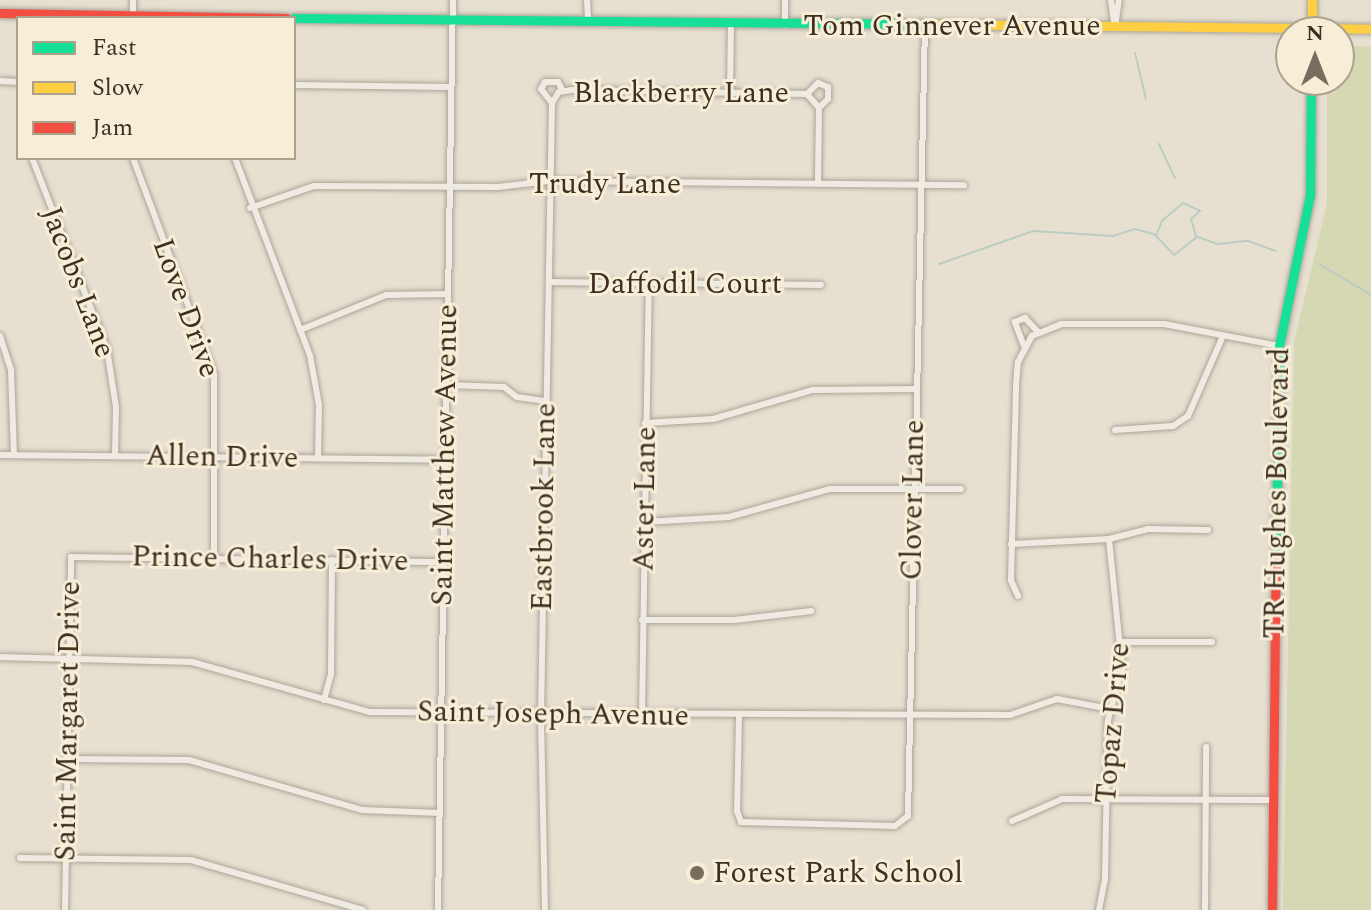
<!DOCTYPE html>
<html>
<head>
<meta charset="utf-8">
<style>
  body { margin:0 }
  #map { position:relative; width:1371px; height:910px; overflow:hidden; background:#e7e0d1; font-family:Spectral,serif }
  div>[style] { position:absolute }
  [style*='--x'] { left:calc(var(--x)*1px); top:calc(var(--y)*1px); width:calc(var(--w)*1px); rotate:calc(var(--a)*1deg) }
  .green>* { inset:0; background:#d6d7b3 }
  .stream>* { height:2px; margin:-1px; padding:0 1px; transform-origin:1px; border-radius:1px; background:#bcccc2 }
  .roads { filter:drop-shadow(0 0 2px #ada599) drop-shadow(0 0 2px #ada599) }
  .street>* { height:6px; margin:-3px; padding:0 3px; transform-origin:3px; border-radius:3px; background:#efebe3 }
  .fast>* { height:9px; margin:-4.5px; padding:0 4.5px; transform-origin:4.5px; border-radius:4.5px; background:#16e098 }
  .slow>* { height:9px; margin:-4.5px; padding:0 4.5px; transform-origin:4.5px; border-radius:4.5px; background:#ffcf43 }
  .jam>* { height:9px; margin:-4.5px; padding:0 4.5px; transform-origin:4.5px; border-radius:4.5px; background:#f24e42 }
  .dots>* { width:22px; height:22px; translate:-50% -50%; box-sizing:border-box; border:4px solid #f7eed8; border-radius:50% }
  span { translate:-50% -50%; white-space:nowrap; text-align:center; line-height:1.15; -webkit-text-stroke:6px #f7eed8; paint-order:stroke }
  .street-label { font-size:30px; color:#3d2e20 }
  .poi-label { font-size:30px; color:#3d2e20 }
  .left { translate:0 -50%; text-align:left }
  .legend { position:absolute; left:16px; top:16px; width:280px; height:144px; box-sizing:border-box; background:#f7eed8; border:2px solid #ada18e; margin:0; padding:10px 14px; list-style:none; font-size:24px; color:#3d2e20 }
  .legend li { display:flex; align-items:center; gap:16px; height:40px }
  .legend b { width:40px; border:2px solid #ada18e }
  .north { position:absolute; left:1275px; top:16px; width:80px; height:80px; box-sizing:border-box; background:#f7eed8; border:2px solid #ada18e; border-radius:50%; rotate:0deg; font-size:22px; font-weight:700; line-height:32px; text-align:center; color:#3d2e20 }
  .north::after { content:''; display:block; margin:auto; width:28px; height:36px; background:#786c5e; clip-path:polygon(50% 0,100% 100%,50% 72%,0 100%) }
</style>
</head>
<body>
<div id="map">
  <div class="green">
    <i style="clip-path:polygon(1339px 45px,1371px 47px,1371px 910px,1283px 910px,1294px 342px,1327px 203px,1327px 80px,1339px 80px)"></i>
  </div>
  <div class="stream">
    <i style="--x:1135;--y:53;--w:47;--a:76.6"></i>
    <i style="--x:1159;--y:144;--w:38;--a:65"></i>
    <i style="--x:1156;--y:236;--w:16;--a:-68"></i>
    <i style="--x:1162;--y:221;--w:28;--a:-41"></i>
    <i style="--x:1183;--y:203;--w:19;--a:25"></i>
    <i style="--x:1200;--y:211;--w:12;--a:138"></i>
    <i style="--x:1191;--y:219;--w:18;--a:74"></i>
    <i style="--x:1198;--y:237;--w:20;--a:20"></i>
    <i style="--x:1217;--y:244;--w:31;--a:-6"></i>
    <i style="--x:1248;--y:241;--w:29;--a:20"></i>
    <i style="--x:939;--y:264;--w:100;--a:-19.3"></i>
    <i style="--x:1033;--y:231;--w:80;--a:3.6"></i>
    <i style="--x:1113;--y:236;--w:23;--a:-18"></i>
    <i style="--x:1135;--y:229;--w:20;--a:15"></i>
    <i style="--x:1154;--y:234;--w:29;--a:46"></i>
    <i style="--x:1174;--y:255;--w:29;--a:-38"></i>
    <i style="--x:1319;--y:264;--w:61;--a:30.8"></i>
  </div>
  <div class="roads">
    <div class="street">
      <i style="--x:587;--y:0;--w:22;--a:87"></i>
      <i style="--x:1111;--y:0;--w:27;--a:82"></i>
      <i style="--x:133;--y:18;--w:18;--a:-90"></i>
      <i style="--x:785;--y:25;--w:25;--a:-90"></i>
      <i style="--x:1115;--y:27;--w:27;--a:-82"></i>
      <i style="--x:0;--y:81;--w:18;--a:3"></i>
      <i style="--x:294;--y:85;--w:155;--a:0.7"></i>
      <i style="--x:730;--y:92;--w:68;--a:-89.2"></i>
      <i style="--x:807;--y:94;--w:16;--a:-45"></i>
      <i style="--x:818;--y:83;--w:11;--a:22"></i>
      <i style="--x:828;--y:87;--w:12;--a:90"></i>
      <i style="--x:828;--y:99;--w:13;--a:135"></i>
      <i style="--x:552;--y:103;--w:18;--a:-128"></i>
      <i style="--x:541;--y:89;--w:8;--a:-60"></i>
      <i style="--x:545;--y:82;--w:13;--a:0"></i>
      <i style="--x:558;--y:82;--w:10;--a:61"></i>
      <i style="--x:32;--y:158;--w:205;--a:68.6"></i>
      <i style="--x:107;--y:349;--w:59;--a:81.2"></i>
      <i style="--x:116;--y:407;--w:49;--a:91.2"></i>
      <i style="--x:133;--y:158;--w:232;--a:69.5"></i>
      <i style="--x:214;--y:375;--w:184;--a:90"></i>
      <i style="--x:235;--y:158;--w:211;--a:69.2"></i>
      <i style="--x:310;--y:355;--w:51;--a:79.8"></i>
      <i style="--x:319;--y:405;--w:53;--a:91.1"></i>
      <i style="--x:250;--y:208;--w:68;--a:-19"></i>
      <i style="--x:314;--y:186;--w:184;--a:0.3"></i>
      <i style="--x:498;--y:187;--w:51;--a:-6.7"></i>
      <i style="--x:549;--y:181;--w:415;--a:0.6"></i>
      <i style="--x:549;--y:282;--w:272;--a:0.6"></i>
      <i style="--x:300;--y:330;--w:93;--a:-22.1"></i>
      <i style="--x:386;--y:295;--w:61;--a:-0.9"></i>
      <i style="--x:0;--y:336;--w:36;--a:72"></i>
      <i style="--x:11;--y:370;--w:85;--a:88"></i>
      <i style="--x:1024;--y:346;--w:26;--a:-111"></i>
      <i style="--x:1015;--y:322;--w:11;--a:-22"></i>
      <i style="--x:1025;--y:318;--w:19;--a:47"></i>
      <i style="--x:447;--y:385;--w:57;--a:2"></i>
      <i style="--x:504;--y:387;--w:16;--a:38"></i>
      <i style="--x:517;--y:397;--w:28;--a:8"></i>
      <i style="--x:645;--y:423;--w:68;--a:-3.4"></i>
      <i style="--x:713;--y:419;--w:104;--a:-16.2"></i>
      <i style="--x:813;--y:390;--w:102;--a:-0.6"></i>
      <i style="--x:1115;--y:430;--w:58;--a:-3.9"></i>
      <i style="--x:1173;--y:426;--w:18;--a:-34"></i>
      <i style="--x:1188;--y:416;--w:85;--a:-66.4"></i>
      <i style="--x:0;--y:455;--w:444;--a:0.6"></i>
      <i style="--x:645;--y:522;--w:84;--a:-3.4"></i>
      <i style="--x:729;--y:517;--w:105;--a:-15.5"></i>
      <i style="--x:830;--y:489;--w:131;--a:0"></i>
      <i style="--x:1109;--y:539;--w:40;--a:-14.4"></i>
      <i style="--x:1148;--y:529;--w:60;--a:1"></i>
      <i style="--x:1011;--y:544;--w:98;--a:-2.9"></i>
      <i style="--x:1109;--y:539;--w:130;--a:84.2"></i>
      <i style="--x:1122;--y:668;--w:54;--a:105.1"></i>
      <i style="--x:1108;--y:720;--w:159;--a:91.1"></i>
      <i style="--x:1105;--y:879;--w:32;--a:101"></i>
      <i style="--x:1018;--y:596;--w:17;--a:-114"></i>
      <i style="--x:1011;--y:580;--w:196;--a:-88.5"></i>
      <i style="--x:1016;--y:384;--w:22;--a:-85"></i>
      <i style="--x:1018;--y:362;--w:30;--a:-62"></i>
      <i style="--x:1032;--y:336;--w:31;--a:-22"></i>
      <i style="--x:1061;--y:324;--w:103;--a:0"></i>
      <i style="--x:1164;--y:324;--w:117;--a:10.8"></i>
      <i style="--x:642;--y:620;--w:92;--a:0"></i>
      <i style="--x:734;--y:620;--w:78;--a:-6.7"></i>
      <i style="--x:1123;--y:642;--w:89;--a:0"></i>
      <i style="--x:0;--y:657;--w:192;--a:1.5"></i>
      <i style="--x:192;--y:662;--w:185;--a:15.7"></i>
      <i style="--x:370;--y:712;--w:640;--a:0.27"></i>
      <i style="--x:1010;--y:715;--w:50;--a:-18.8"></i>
      <i style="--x:1057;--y:699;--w:54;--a:10.7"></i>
      <i style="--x:324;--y:700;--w:27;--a:-75"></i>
      <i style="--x:331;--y:674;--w:114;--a:-89.5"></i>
      <i style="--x:642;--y:715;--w:431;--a:-89.1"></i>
      <i style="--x:739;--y:717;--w:94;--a:91.2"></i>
      <i style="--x:737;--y:811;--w:12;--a:70"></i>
      <i style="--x:741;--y:822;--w:154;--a:1.5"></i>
      <i style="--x:895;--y:826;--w:16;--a:-38"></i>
      <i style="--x:908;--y:816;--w:790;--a:-88.77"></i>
      <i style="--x:68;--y:759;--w:121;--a:0.5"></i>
      <i style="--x:189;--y:760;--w:180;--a:16.1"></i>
      <i style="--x:362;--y:810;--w:78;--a:2.2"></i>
      <i style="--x:1012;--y:821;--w:55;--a:-23.7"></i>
      <i style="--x:1062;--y:799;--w:212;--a:0.3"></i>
      <i style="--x:20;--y:858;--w:171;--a:0.7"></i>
      <i style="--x:191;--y:860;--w:179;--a:16.2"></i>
      <i style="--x:65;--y:910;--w:353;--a:-89"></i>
      <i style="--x:71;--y:557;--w:373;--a:0.8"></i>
      <i style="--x:438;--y:910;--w:910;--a:-89.06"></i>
      <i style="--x:545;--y:910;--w:195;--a:-91.2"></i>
      <i style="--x:541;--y:715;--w:612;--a:-88.97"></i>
      <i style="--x:552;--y:103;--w:13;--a:-58"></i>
      <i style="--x:559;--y:92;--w:12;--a:-9"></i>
      <i style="--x:571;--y:90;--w:236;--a:1"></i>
      <i style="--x:807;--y:94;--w:18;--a:49"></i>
      <i style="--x:819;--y:108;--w:76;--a:90.8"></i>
      <i style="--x:1205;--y:910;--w:163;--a:-89.6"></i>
    </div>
    <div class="fast">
      <i style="--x:294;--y:18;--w:635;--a:0.54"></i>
      <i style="--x:1276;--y:555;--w:209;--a:-89.2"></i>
      <i style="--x:1279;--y:346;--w:154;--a:-78.4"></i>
      <i style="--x:1310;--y:195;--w:115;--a:-89.5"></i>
    </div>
    <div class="slow">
      <i style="--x:1312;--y:0;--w:32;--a:90"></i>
      <i style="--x:929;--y:24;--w:442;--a:0.6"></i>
    </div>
    <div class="jam">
      <i style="--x:0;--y:13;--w:286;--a:1"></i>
      <i style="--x:1272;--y:910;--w:355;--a:-89.4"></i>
    </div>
  </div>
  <div class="dots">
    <i style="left:697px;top:873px;background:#786c5e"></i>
  </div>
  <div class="street-label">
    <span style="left:952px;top:26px">Tom Ginnever Avenue</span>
    <span style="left:681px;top:93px">Blackberry Lane</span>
    <span style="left:605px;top:184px">Trudy Lane</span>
    <span style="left:78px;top:282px;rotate:69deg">Jacobs Lane</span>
    <span style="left:685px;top:284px">Daffodil Court</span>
    <span style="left:186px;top:308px;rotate:70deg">Love Drive</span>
    <span style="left:445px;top:455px;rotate:-89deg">Saint Matthew Avenue</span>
    <span style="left:222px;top:457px;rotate:1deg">Allen Drive</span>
    <span style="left:1277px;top:493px;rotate:-89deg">TR Hughes Boulevard</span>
    <span style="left:645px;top:499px;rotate:-89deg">Aster Lane</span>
    <span style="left:913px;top:500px;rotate:-89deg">Clover Lane</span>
    <span style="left:544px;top:507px;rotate:-89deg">Eastbrook Lane</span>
    <span style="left:270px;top:559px;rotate:1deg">Prince Charles Drive</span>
    <span style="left:553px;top:714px;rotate:1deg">Saint Joseph Avenue</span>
    <span style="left:68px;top:721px;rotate:-89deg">Saint Margaret Drive</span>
    <span style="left:1113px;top:723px;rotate:-85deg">Topaz Drive</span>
  </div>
  <div class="poi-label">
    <span class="left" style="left:713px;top:873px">Forest Park School</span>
  </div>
  <ul class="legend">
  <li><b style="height:10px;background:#16e098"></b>Fast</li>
  <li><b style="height:10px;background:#ffcf43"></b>Slow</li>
  <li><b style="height:10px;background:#f24e42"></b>Jam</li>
  </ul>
  <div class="north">N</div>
</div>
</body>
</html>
